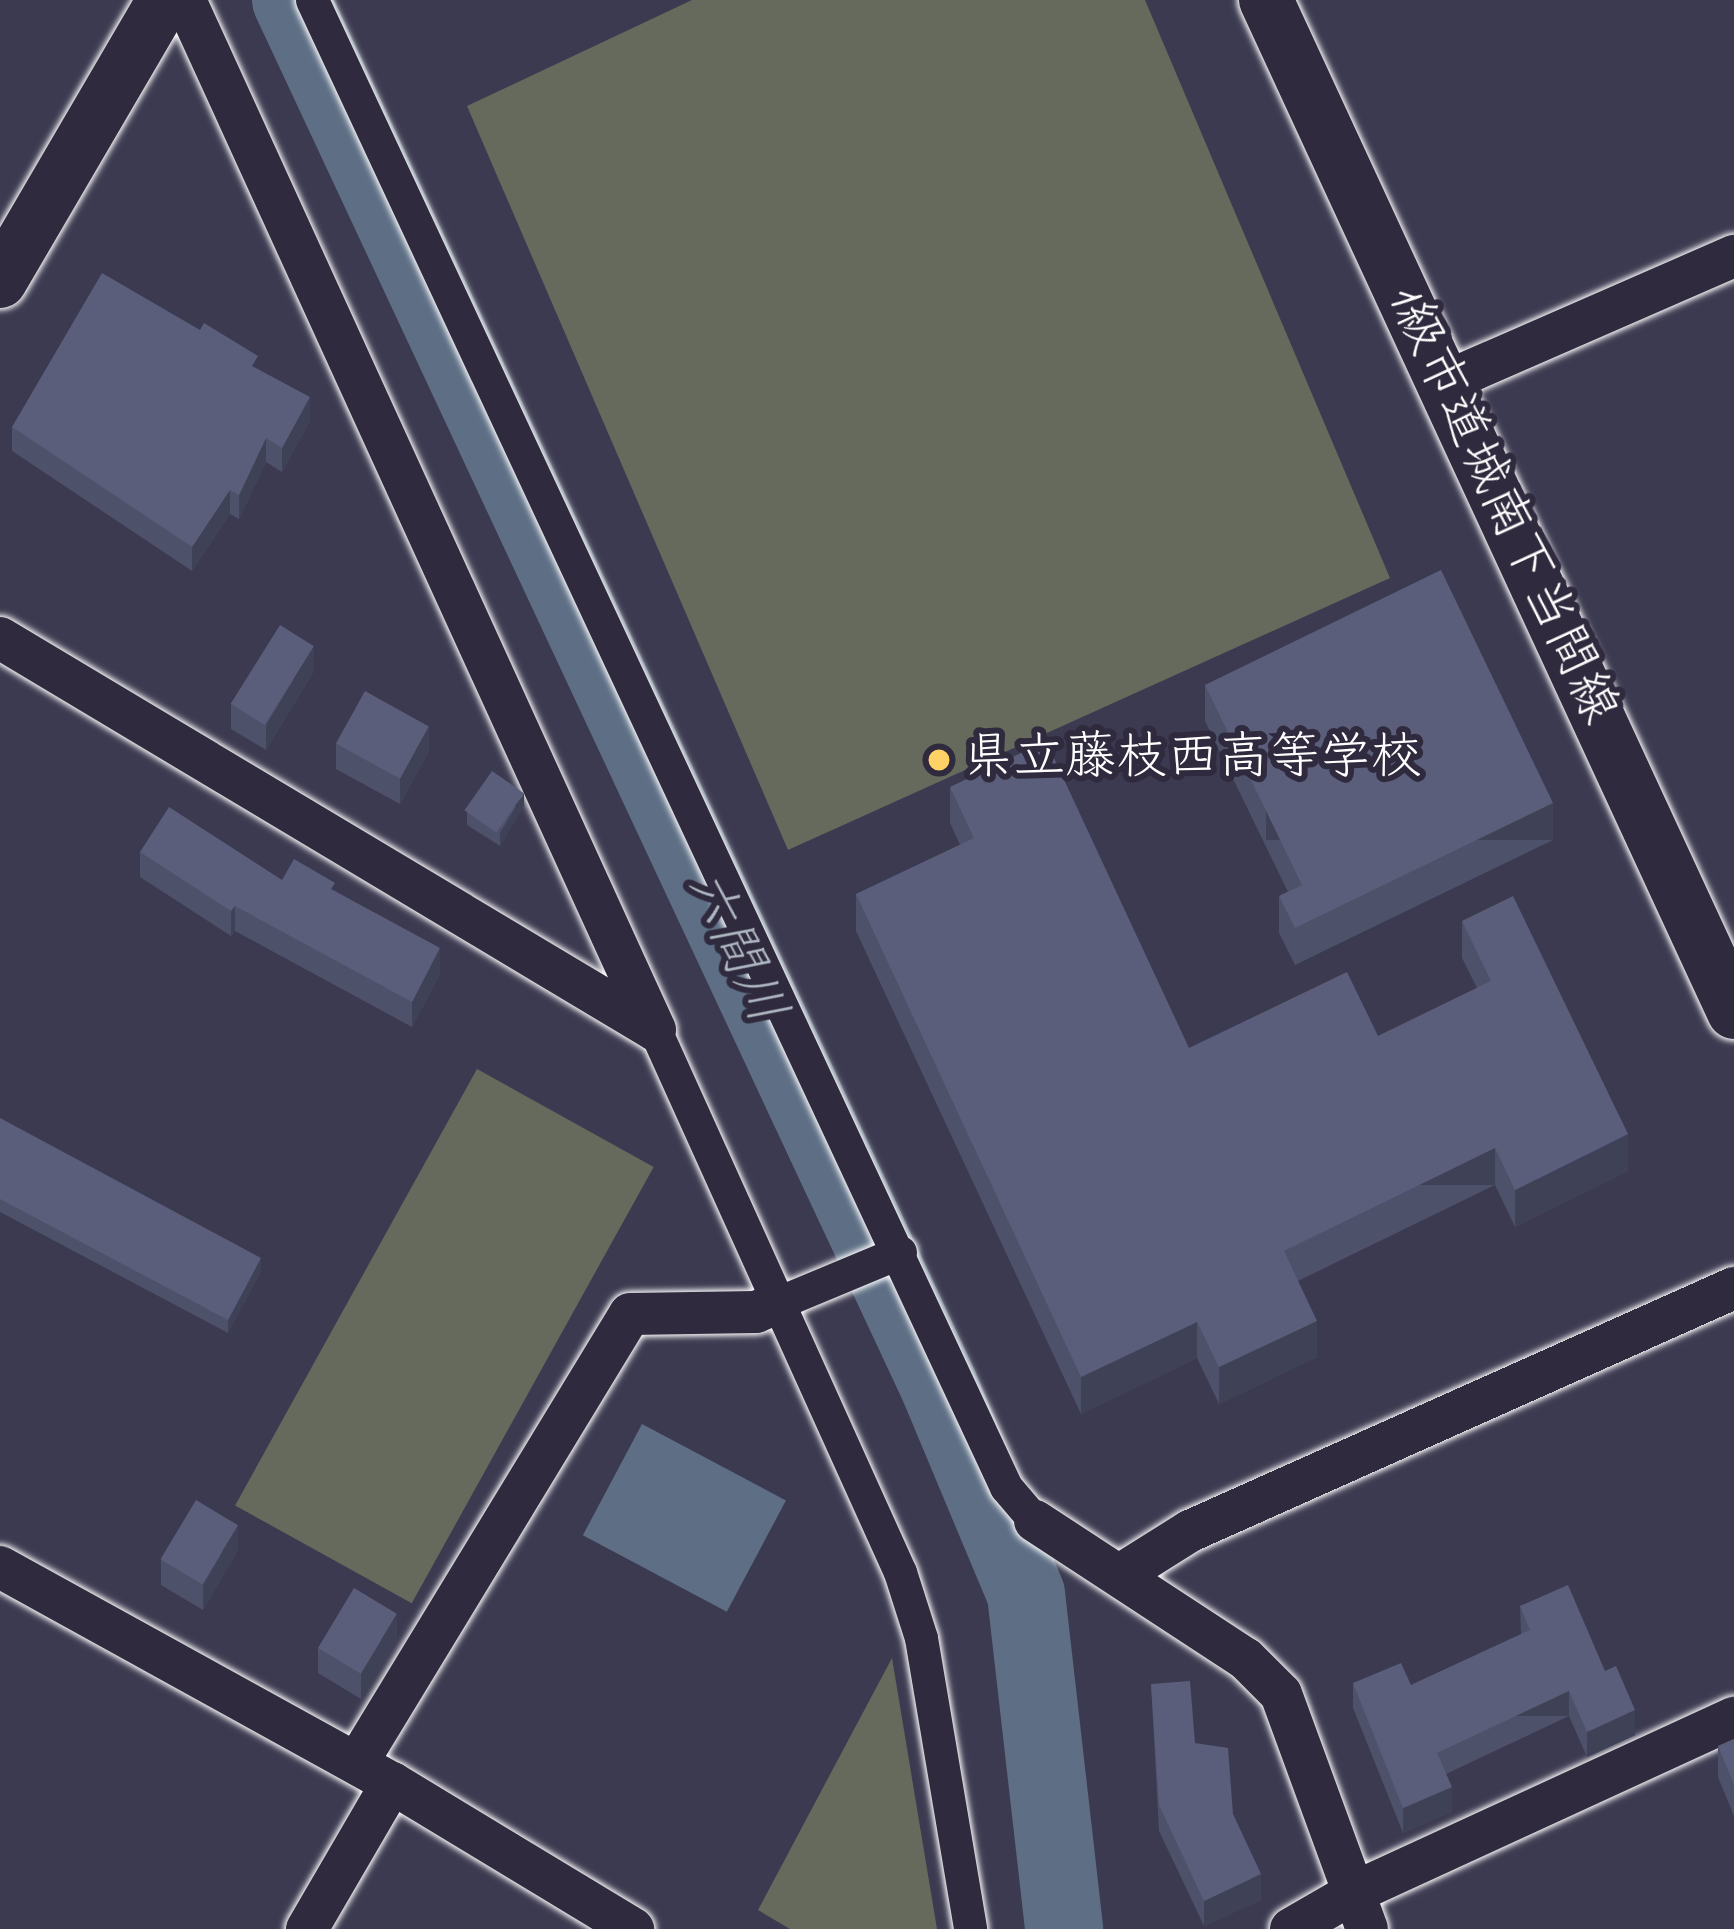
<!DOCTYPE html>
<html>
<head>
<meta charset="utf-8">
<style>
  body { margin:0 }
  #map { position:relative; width:1734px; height:1929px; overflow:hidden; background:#3c3a50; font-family:"Indie Flower","Klee One",sans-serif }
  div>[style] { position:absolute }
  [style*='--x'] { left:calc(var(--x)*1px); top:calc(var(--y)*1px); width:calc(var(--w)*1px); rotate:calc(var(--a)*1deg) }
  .green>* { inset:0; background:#666a5c; transform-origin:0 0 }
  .water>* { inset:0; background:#5d6e85; transform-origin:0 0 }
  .river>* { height:78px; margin:-39px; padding:0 39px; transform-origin:39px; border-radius:39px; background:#5d6e85 }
  .roads { filter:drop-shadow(0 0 3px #fff) drop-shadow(0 0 3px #fff) }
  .pedestrian>* { height:33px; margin:-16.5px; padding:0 16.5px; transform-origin:16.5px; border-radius:16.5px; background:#2f2a3d }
  .minor>* { height:42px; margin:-21px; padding:0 21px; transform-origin:21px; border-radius:21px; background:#2f2a3d }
  .tertiary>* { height:54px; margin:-27px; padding:0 27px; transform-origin:27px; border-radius:27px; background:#2f2a3d }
  .wall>* { inset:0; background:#4d516a }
  .shaded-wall>* { inset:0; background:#3f4256; transform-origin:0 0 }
  .building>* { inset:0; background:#5a5e7b; transform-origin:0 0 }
  .dots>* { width:33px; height:33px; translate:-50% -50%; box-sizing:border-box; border:6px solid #2f2a3d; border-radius:50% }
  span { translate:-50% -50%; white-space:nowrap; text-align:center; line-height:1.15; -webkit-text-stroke:12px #2f2a3d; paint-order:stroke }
  .street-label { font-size:51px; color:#fff }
  .poi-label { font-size:51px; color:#fff }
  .left { translate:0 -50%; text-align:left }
  .water-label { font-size:54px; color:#aeb6c2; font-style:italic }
</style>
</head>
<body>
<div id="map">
  <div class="green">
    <i style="clip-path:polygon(692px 0,1145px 0,1390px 578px,788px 850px,467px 106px)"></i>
    <i style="left:477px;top:1069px;width:202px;height:499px;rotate:29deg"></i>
    <i style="clip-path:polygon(892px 1658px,937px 1929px,790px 1929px,758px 1910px)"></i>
  </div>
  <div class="water">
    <i style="left:642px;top:1424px;width:163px;height:126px;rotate:28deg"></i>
  </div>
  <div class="river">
    <i style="--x:291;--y:0;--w:1530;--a:64.94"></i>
    <i style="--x:939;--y:1386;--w:225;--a:67.3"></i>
    <i style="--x:1026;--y:1594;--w:337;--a:83.5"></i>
  </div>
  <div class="roads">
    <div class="pedestrian">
      <i style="--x:312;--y:0;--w:1641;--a:64.98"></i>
      <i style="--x:1006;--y:1487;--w:45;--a:49.5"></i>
      <i style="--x:655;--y:1030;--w:595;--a:65.68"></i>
      <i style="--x:900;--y:1572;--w:69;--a:72.3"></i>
      <i style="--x:921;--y:1638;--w:295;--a:80.4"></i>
      <i style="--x:780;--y:1302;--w:130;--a:-22.6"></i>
    </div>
    <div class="minor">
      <i style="--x:185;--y:0;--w:1132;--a:65.47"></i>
      <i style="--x:1443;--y:383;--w:318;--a:-23.6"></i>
      <i style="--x:0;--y:638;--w:763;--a:30.9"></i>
      <i style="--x:1035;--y:1521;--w:252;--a:33.2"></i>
      <i style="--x:1246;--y:1659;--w:49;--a:45"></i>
      <i style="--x:1281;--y:1694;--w:250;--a:69.9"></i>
      <i style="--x:0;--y:1567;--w:448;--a:28.9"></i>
      <i style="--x:392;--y:1783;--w:282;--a:31.2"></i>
      <i style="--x:1123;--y:1573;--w:79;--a:-32.1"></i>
      <i style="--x:1190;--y:1531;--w:596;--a:-24.07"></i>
      <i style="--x:357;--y:1763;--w:525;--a:-58.7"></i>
      <i style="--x:630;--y:1314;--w:126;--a:-0.9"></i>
      <i style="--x:756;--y:1312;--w:26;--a:-23"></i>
      <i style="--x:307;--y:1929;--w:169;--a:-59.8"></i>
      <i style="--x:1291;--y:1929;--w:74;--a:-30"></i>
      <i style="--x:1355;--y:1892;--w:417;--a:-24.7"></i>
    </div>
    <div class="tertiary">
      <i style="--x:1266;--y:0;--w:1115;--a:65.18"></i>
      <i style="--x:0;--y:281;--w:325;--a:-59.7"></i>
    </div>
  </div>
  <div class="wall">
    <i style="clip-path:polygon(258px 369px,310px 421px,282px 472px,266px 462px,239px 519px,230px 514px,192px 571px,12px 451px,12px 427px)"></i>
    <i style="clip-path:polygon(314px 671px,266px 750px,231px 729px,231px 704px)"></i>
    <i style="clip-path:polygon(1205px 685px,1553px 840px,1295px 965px,1279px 933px,1279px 896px,1288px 892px,1205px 721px)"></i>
    <i style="clip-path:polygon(336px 744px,429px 751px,400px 804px,336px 769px)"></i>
    <i style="clip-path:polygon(950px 787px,1189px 1048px,1378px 1036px,1477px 988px,1462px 958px,1462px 921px,1628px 1171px,1515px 1227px,1495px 1185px,1298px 1281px,1317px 1357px,1219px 1404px,1197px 1358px,1081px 1414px,856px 931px,856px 894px,960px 845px,950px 823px)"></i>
    <i style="clip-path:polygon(524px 805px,500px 846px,467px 825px,467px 812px)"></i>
    <i style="clip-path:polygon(140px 852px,335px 891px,440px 974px,412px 1027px,235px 931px,231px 936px,140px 877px)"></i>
    <i style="clip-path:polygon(0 1118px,261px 1271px,228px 1333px,0 1212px)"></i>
    <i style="clip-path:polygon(238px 1550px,203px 1610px,161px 1585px,161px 1560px)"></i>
    <i style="clip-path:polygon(1520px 1606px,1605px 1671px,1635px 1735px,1587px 1757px,1569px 1716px,1446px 1774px,1452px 1812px,1403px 1833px,1353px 1708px,1353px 1683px,1411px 1685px,1521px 1634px)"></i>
    <i style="clip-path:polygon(397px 1639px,361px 1699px,318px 1673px,318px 1648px)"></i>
    <i style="clip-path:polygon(1151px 1684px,1195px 1743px,1233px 1814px,1261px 1900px,1204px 1926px,1159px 1831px)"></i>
    <i style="clip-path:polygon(1734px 1739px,1734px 1816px,1718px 1777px,1718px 1746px)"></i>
  </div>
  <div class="shaded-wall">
    <i style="clip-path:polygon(310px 397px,310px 421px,282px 472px,282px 448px)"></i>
    <i style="clip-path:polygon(266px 438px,266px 462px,239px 519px,239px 495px)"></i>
    <i style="clip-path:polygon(230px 490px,230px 514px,192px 571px,192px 547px)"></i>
    <i style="clip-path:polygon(314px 646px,314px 671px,266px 750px,266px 725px)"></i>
    <i style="clip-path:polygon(429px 726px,429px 751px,400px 804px,400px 779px)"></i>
    <i style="clip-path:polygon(524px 793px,524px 805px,500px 846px,500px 833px)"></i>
    <i style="left:1553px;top:803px;width:37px;height:287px;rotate:90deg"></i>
    <i style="clip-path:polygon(235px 906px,235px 931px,231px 936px,231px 911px)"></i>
    <i style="clip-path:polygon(440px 948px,440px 974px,412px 1027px,412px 1002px)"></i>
    <i style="clip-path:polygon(1628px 1134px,1628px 1171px,1515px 1227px,1515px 1190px)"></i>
    <i style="left:1495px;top:1148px;width:37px;height:235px;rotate:90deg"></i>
    <i style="clip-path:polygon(261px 1258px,261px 1271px,228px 1333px,228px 1320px)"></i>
    <i style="clip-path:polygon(1317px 1321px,1317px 1357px,1219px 1404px,1219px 1367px)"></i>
    <i style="clip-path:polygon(1197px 1322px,1197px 1358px,1081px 1414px,1081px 1377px)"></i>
    <i style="clip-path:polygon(238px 1525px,238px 1550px,203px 1610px,203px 1585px)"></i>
    <i style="clip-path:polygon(397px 1614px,397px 1639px,361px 1699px,361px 1673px)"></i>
    <i style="left:1569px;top:1691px;width:25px;height:146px;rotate:90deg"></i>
    <i style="clip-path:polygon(1635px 1710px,1635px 1735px,1587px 1757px,1587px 1732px)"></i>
    <i style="clip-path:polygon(1452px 1787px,1452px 1812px,1403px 1833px,1403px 1808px)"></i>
    <i style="clip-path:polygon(1261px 1874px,1261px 1900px,1204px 1926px,1204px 1901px)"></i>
  </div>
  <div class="building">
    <i style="clip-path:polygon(102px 273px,200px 330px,204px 323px,258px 356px,252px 366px,310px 397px,282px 448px,266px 438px,239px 495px,230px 490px,192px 547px,12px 427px)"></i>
    <i style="clip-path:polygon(1441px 570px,1553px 803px,1295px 928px,1279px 896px,1302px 885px,1205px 685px)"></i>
    <i style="left:280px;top:625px;width:40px;height:93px;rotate:32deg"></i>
    <i style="left:365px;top:691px;width:73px;height:60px;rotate:29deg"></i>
    <i style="clip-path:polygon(1046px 741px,1189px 1048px,1347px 972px,1378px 1036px,1491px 981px,1462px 921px,1513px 896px,1628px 1134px,1515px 1190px,1495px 1148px,1284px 1251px,1317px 1321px,1219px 1367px,1197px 1322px,1081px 1377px,856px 894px,974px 838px,950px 787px)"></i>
    <i style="left:492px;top:771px;width:39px;height:48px;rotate:35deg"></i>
    <i style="clip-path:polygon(169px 807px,282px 880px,294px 859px,335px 883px,331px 889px,440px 948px,412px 1002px,235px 906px,231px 911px,140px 852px)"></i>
    <i style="clip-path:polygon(0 1118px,261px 1258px,228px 1320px,0 1199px)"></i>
    <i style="left:196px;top:1500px;width:49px;height:69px;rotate:31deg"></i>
    <i style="clip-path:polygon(1568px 1585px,1605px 1671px,1616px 1666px,1635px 1710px,1587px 1732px,1569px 1691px,1437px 1753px,1452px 1787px,1403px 1808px,1353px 1683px,1401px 1663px,1411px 1685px,1530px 1630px,1520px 1606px)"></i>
    <i style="left:354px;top:1588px;width:50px;height:70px;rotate:31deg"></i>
    <i style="clip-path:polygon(1190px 1681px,1195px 1743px,1228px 1748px,1233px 1814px,1261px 1874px,1204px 1901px,1159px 1805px,1151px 1684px)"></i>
    <i style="clip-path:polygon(1734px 1739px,1734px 1785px,1718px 1746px)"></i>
  </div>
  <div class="dots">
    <i style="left:939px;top:760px;background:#ffd166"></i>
  </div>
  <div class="street-label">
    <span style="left:1500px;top:506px;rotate:65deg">1級市道城南下当間線</span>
  </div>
  <div class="poi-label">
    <span class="left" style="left:963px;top:760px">県立藤枝西高等学校</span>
  </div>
  <div class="water-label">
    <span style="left:734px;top:948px;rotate:65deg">六間川</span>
  </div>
</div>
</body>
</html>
